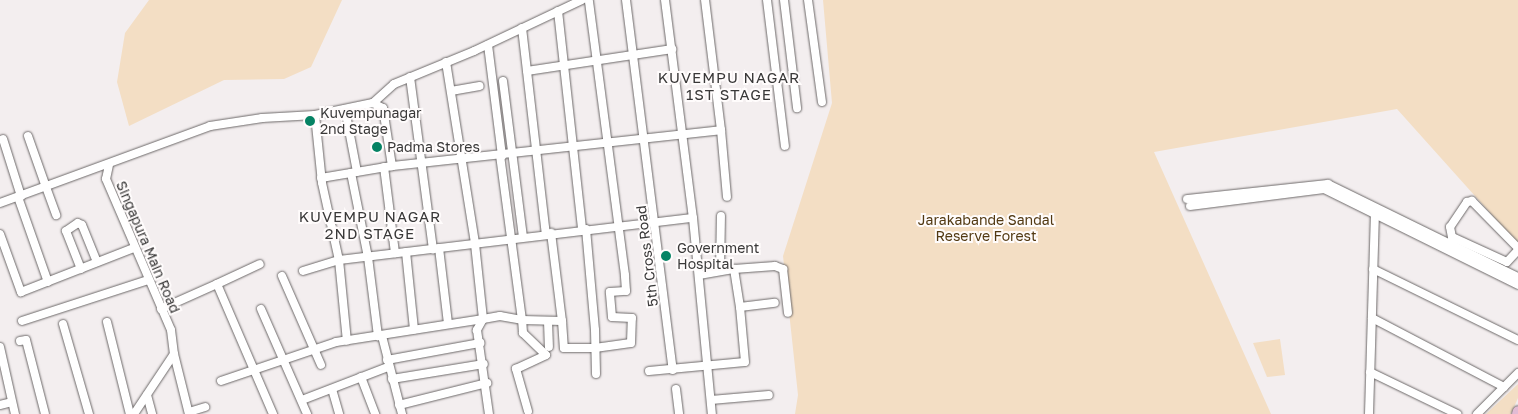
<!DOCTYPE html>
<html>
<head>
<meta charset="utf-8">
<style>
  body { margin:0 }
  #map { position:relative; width:1518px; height:414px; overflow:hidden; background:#f3eeef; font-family:"Golos Text",sans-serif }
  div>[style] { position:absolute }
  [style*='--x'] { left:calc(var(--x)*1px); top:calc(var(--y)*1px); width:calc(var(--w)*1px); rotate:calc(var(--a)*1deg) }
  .green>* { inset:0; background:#f3dec4 }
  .roads { filter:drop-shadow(0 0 1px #6c6868) drop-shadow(0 0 1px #6c6868) }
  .minor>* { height:8px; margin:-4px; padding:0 4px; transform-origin:4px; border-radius:4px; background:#fff }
  .major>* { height:10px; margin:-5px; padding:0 5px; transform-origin:5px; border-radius:5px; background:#e2bbd4 }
  .dots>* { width:14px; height:14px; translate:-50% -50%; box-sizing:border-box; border:2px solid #fffcfc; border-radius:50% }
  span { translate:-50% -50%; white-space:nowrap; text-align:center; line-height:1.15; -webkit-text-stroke:4px #fffcfc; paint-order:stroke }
  .poi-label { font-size:14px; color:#393838 }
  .left { translate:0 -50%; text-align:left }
  .park-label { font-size:14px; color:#523912 }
  .street-label { font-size:14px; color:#393838 }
  .neighbourhood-label { font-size:15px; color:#393838; letter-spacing:1px }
</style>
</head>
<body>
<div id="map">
  <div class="green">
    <i style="clip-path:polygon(149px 0,342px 0,311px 67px,284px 79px,224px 80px,129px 126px,117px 82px,125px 33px)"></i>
    <i style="clip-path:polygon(823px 0,1518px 0,1518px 244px,1397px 109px,1154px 152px,1271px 414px,795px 414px,798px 395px,783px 256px,832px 103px)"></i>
    <i style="clip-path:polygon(1280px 339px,1285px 375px,1267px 377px,1253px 343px)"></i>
    <i style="clip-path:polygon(1518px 384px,1518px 398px,1511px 414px,1486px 414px)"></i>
  </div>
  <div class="roads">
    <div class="minor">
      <i style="--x:626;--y:0;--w:373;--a:82.8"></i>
      <i style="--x:665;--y:0;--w:220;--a:82.7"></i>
      <i style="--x:767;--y:0;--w:147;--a:83"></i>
      <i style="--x:784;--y:0;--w:109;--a:83.1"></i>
      <i style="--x:808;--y:0;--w:103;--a:82.2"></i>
      <i style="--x:558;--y:11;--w:219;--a:83.7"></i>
      <i style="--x:522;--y:28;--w:207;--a:83.4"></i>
      <i style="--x:488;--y:45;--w:112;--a:82.8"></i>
      <i style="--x:446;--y:62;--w:184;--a:80.9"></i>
      <i style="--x:475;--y:244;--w:75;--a:83.9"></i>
      <i style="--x:483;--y:319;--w:17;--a:-10"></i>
      <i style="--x:500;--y:316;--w:22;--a:10"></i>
      <i style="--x:522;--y:320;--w:165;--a:-97.6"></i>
      <i style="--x:527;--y:71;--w:147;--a:-8.6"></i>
      <i style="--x:410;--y:77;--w:174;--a:82.4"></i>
      <i style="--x:503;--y:81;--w:157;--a:82.7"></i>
      <i style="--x:451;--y:91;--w:29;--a:-10"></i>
      <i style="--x:373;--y:103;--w:11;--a:27"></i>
      <i style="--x:383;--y:108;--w:59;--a:81.2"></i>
      <i style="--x:345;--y:109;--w:64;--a:79.2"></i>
      <i style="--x:315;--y:115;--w:68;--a:84.1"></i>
      <i style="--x:322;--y:183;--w:79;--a:77.6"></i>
      <i style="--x:339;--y:260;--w:356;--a:-6.8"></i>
      <i style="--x:693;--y:218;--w:197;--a:84.5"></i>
      <i style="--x:721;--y:130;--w:67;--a:84.9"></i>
      <i style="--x:28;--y:136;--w:54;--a:70.6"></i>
      <i style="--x:3;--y:139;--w:60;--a:72.5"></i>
      <i style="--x:109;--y:165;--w:14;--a:102"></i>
      <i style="--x:106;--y:179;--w:164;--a:66.7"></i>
      <i style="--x:171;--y:330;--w:24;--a:83"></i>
      <i style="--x:174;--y:354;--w:72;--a:123.7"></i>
      <i style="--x:384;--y:167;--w:87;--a:82.7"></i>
      <i style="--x:351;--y:173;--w:86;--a:78.6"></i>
      <i style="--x:368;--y:257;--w:80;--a:82.8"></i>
      <i style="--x:321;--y:178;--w:72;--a:-9.6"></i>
      <i style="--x:392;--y:166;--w:331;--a:-6.2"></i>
      <i style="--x:721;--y:130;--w:131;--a:-97"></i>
      <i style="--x:46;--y:187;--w:30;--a:70"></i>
      <i style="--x:18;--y:197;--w:90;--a:70.6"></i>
      <i style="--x:1187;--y:199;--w:142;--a:-6.1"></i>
      <i style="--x:1328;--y:184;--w:212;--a:26.1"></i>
      <i style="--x:0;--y:203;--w:224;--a:-20.1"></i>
      <i style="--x:210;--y:126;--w:53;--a:-8.7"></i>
      <i style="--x:262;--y:118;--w:53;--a:-3.2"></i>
      <i style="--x:315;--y:115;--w:59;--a:-11.7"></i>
      <i style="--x:373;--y:103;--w:28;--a:-42"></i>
      <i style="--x:394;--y:84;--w:87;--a:-22.4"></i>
      <i style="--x:474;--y:51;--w:119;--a:-25.3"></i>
      <i style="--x:1190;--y:206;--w:135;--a:-7.2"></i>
      <i style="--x:1324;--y:189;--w:216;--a:26.3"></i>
      <i style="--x:586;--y:229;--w:101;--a:84.9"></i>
      <i style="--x:595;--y:330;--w:44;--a:88.7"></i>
      <i style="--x:0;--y:234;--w:62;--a:70.1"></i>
      <i style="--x:21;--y:292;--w:121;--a:-21.3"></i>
      <i style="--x:439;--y:248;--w:76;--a:83.2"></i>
      <i style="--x:1518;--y:248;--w:66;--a:-134.4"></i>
      <i style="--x:1472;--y:201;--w:5;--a:169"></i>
      <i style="--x:1467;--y:202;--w:30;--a:124"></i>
      <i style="--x:1450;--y:227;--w:10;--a:79"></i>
      <i style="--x:1452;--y:237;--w:60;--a:24.4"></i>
      <i style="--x:1507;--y:262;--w:16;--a:-47"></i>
      <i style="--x:406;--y:252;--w:78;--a:84.1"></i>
      <i style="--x:81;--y:269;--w:41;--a:-111.5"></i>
      <i style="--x:66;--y:231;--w:14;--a:-34"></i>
      <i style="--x:78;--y:223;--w:4;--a:27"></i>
      <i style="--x:82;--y:225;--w:40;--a:68"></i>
      <i style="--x:1373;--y:269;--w:161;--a:26.1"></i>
      <i style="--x:303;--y:271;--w:38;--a:-17"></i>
      <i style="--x:339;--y:260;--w:81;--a:84.4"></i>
      <i style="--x:720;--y:271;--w:55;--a:-89"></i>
      <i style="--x:699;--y:275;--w:36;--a:-10"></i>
      <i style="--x:282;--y:276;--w:97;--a:66.3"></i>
      <i style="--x:217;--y:284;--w:47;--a:-24.9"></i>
      <i style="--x:740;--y:307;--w:38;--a:-99"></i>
      <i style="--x:734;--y:269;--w:41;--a:-4.2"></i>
      <i style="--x:775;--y:266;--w:9;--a:21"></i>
      <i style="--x:783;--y:269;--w:44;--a:83.5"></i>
      <i style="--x:161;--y:309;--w:61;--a:-24.1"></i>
      <i style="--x:217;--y:284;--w:142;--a:66.7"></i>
      <i style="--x:261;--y:309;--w:115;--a:66.3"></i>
      <i style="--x:1372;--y:318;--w:149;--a:27.6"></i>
      <i style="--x:22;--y:321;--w:133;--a:-18"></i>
      <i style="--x:548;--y:321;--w:26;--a:88"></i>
      <i style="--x:562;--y:321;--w:27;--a:86"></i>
      <i style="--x:564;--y:348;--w:31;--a:0"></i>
      <i style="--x:595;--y:348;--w:36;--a:-8"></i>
      <i style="--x:631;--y:343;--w:25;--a:-88"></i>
      <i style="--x:632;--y:318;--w:20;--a:-177"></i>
      <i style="--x:612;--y:317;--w:25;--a:-95"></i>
      <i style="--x:610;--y:292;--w:16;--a:-4"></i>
      <i style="--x:626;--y:291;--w:16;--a:-94"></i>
      <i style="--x:625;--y:275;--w:277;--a:-97.5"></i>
      <i style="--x:107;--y:322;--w:95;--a:76"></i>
      <i style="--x:63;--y:324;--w:94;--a:73.9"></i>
      <i style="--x:382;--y:336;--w:81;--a:75.6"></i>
      <i style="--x:20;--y:341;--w:6;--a:-9"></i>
      <i style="--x:26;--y:340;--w:76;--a:75.6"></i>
      <i style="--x:0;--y:347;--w:69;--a:77.4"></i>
      <i style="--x:174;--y:354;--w:62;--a:76"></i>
      <i style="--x:387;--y:360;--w:95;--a:-10.4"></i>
      <i style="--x:649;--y:371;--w:96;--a:-5.4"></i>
      <i style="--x:745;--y:362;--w:55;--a:-95.2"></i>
      <i style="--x:740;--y:307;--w:35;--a:-7"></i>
      <i style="--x:1370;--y:372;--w:97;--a:25.8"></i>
      <i style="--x:361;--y:377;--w:40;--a:69"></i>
      <i style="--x:392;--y:379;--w:93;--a:-9.3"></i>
      <i style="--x:221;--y:381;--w:121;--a:-18.7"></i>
      <i style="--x:336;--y:342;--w:149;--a:-8.9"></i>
      <i style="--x:483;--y:319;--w:13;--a:119"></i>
      <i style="--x:477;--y:330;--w:85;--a:81.9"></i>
      <i style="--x:332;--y:389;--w:26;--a:74"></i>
      <i style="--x:676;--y:389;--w:25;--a:83"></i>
      <i style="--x:147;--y:395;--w:20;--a:75"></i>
      <i style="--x:302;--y:400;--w:92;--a:-21"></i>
      <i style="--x:711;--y:400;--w:58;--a:-4.9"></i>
      <i style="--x:0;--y:405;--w:12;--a:-14"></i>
      <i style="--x:399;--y:405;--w:91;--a:-14"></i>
      <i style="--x:528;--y:411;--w:44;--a:-105.9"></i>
      <i style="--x:516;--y:369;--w:33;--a:-25"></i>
      <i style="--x:546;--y:355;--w:32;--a:-136"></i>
      <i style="--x:523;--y:333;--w:13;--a:-94"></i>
      <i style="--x:522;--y:320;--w:40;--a:1.4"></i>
      <i style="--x:562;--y:321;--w:89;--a:-97.1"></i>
      <i style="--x:189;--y:412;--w:17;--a:-17"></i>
      <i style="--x:1369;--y:414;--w:203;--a:-88.3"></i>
      <i style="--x:1477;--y:414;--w:58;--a:-45"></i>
    </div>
    <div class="major">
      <i style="--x:1517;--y:414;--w:3;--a:-72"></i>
    </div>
  </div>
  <div class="dots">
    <i style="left:310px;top:121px;background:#058364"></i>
    <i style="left:377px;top:147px;background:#058364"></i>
    <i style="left:666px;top:256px;background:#058364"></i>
  </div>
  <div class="poi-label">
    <span class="left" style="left:320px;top:121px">Kuvempunagar<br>2nd Stage</span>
    <span class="left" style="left:387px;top:147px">Padma Stores</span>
    <span class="left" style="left:677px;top:256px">Government<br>Hospital</span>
  </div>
  <div class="park-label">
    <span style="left:986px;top:228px">Jarakabande Sandal<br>Reserve Forest</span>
  </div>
  <div class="street-label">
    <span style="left:148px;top:247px;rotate:67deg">Singapura Main Road</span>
    <span style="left:647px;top:256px;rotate:-97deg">5th Cross Road</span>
  </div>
  <div class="neighbourhood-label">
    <span style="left:729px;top:86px">KUVEMPU NAGAR<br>1ST STAGE</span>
    <span style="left:370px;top:225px">KUVEMPU NAGAR<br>2ND STAGE</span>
  </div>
</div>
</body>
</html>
